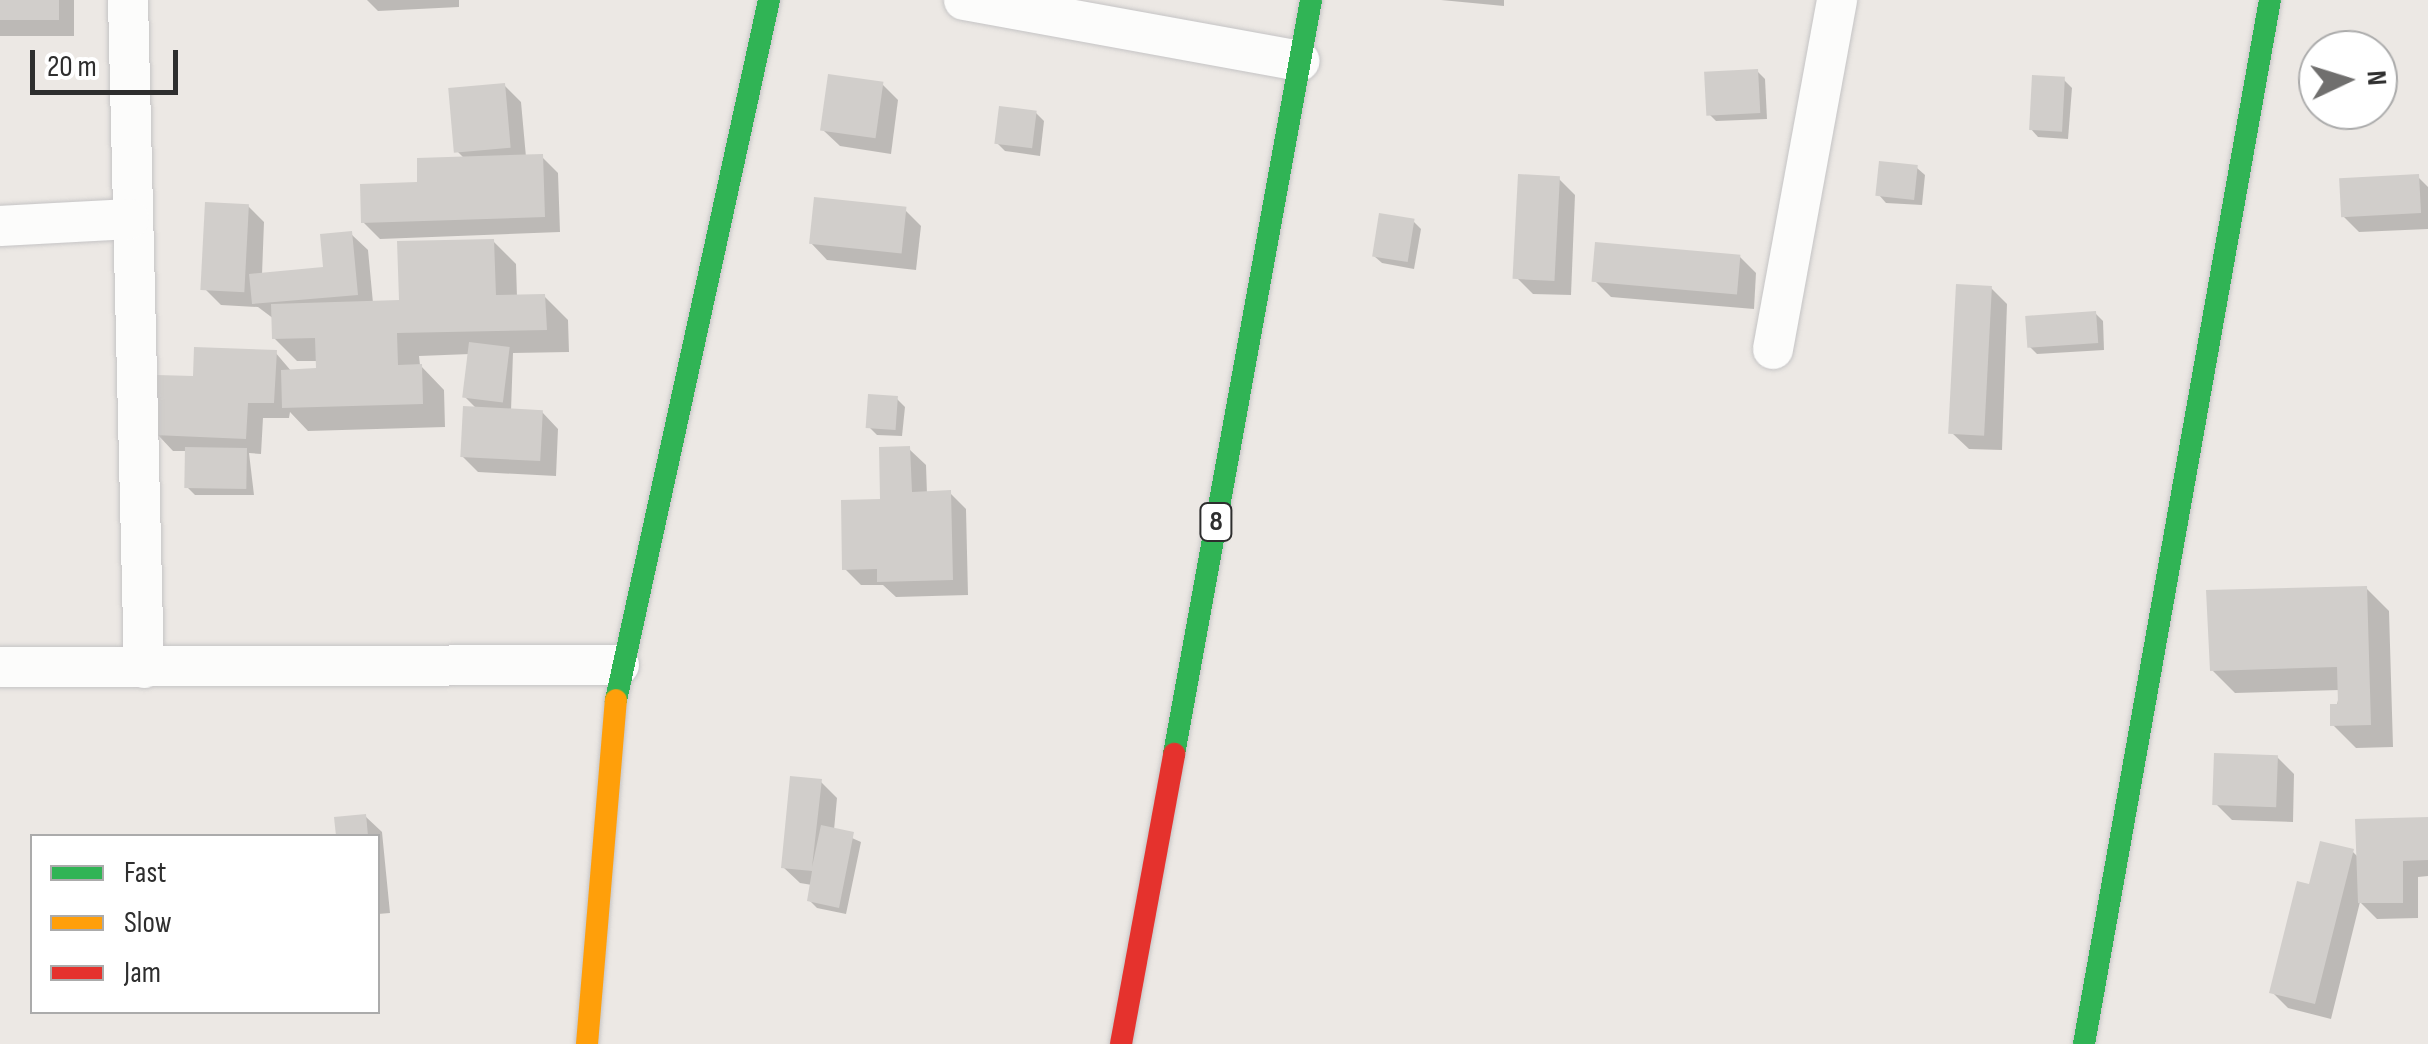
<!DOCTYPE html>
<html>
<head>
<meta charset="utf-8">
<style>
  body { margin:0 }
  #map { position:relative; width:2428px; height:1044px; overflow:hidden; background:#ece8e4; font-family:"Sofia Sans Condensed",sans-serif }
  div>[style] { position:absolute }
  [style*='--x'] { left:calc(var(--x)*1px); top:calc(var(--y)*1px); width:calc(var(--w)*1px); rotate:calc(var(--a)*1deg) }
  .shadow>* { inset:0; background:#0003; transform-origin:0 0 }
  .building>* { inset:0; background:#d1cecb; transform-origin:0 0 }
  .roads { filter:drop-shadow(0 0 2px #c5c4c5) drop-shadow(0 0 2px #c5c4c5) }
  .street>* { height:40px; margin:-20px; padding:0 20px; transform-origin:20px; border-radius:20px; background:#fcfcfb }
  .fast>* { height:22px; margin:-11px; padding:0 11px; transform-origin:11px; border-radius:11px; background:#30b455 }
  .slow>* { height:22px; margin:-11px; padding:0 11px; transform-origin:11px; border-radius:11px; background:#ff9f0a }
  .jam>* { height:22px; margin:-11px; padding:0 11px; transform-origin:11px; border-radius:11px; background:#e5322d }
  span { translate:-50% -50%; white-space:nowrap; text-align:center; line-height:1.15; -webkit-text-stroke:8px #fff; paint-order:stroke }
  .shield-label span { padding:2px 8px; background:#fff; border:2px solid; border-radius:8px; -webkit-text-stroke-width:0 }
  .shield-label { font-size:28px; color:#2e2e2e; font-weight:700 }
  .legend { position:absolute; left:30px; top:834px; width:350px; height:180px; box-sizing:border-box; background:#fff; border:2px solid #ababab; margin:0; padding:12px 18px; list-style:none; font-size:30px; color:#2e2e2e }
  .legend li { display:flex; align-items:center; gap:20px; height:50px }
  .legend b { width:50px; border:2px solid #ababab }
  .north { position:absolute; left:2298px; top:30px; width:100px; height:100px; box-sizing:border-box; background:#fff; border:2px solid #ababab; border-radius:50%; rotate:86deg; font-size:28px; font-weight:700; line-height:40px; text-align:center; color:#2e2e2e }
  .north::after { content:''; display:block; margin:auto; width:35px; height:45px; background:#706f6e; clip-path:polygon(50% 0,100% 100%,50% 72%,0 100%) }
  .scale { position:absolute; left:30px; top:50px; width:148px; height:45px; box-sizing:border-box; border:5px solid #2e2e2e; border-top:0; padding-left:12px; font-size:30px; line-height:35px; white-space:nowrap; color:#2e2e2e; -webkit-text-stroke:8px #fff; paint-order:stroke }
</style>
</head>
<body>
<div id="map">
  <div class="shadow">
    <i style="left:0;top:0;width:74px;height:36px"></i>
    <i style="clip-path:polygon(367px 0,459px 0,459px 7px,378px 11px)"></i>
    <i style="clip-path:polygon(1441px 0,1504px 0,1504px 6px)"></i>
    <i style="clip-path:polygon(1757px 71px,1765px 79px,1767px 119px,1716px 121px,1708px 113px)"></i>
    <i style="clip-path:polygon(2064px 80px,2072px 88px,2068px 139px,2038px 137px,2031px 129px)"></i>
    <i style="clip-path:polygon(882px 84px,898px 100px,891px 154px,840px 146px,823px 130px)"></i>
    <i style="clip-path:polygon(504px 85px,521px 102px,526px 157px,542px 157px,558px 173px,560px 232px,380px 239px,363px 222px,465px 159px,458px 152px)"></i>
    <i style="clip-path:polygon(1036px 113px,1044px 121px,1040px 156px,1005px 151px,997px 143px)"></i>
    <i style="clip-path:polygon(1917px 168px,1925px 175px,1922px 205px,1886px 203px,1879px 195px)"></i>
    <i style="clip-path:polygon(2418px 177px,2428px 187px,2428px 229px,2359px 232px,2343px 216px)"></i>
    <i style="clip-path:polygon(1559px 179px,1575px 195px,1571px 295px,1533px 294px,1517px 278px)"></i>
    <i style="clip-path:polygon(248px 206px,264px 222px,262px 275px,326px 269px,351px 234px,368px 250px,373px 303px,401px 302px,493px 241px,516px 264px,517px 297px,544px 296px,568px 320px,569px 352px,513px 353px,511px 411px,542px 412px,558px 429px,556px 476px,478px 472px,462px 456px,477px 409px,465px 397px,470px 354px,419px 356px,420px 365px,444px 390px,445px 427px,308px 431px,290px 412px,289px 418px,263px 418px,261px 454px,249px 453px,254px 495px,195px 495px,187px 487px,188px 451px,173px 451px,157px 434px,275px 352px,292px 372px,319px 371px,318px 361px,297px 361px,274px 338px,274px 319px,258px 307px,221px 305px,205px 289px)"></i>
    <i style="clip-path:polygon(905px 210px,921px 226px,916px 270px,827px 260px,811px 243px)"></i>
    <i style="clip-path:polygon(1413px 221px,1421px 229px,1414px 269px,1382px 263px,1374px 256px)"></i>
    <i style="clip-path:polygon(1740px 257px,1756px 273px,1754px 309px,1611px 297px,1595px 281px)"></i>
    <i style="clip-path:polygon(1991px 288px,2007px 304px,2002px 450px,1969px 449px,1952px 433px)"></i>
    <i style="clip-path:polygon(2095px 313px,2103px 321px,2104px 350px,2037px 354px,2029px 346px)"></i>
    <i style="clip-path:polygon(897px 399px,905px 407px,902px 436px,877px 435px,869px 427px)"></i>
    <i style="clip-path:polygon(909px 449px,926px 465px,927px 494px,950px 493px,966px 509px,968px 595px,896px 597px,883px 585px,861px 585px,845px 569px)"></i>
    <i style="clip-path:polygon(2366px 588px,2389px 611px,2393px 747px,2356px 748px,2333px 725px,2340px 690px,2235px 693px,2212px 670px)"></i>
    <i style="clip-path:polygon(2277px 757px,2294px 774px,2293px 822px,2232px 820px,2216px 804px)"></i>
    <i style="clip-path:polygon(821px 782px,837px 798px,834px 830px,861px 842px,846px 914px,817px 908px,809px 900px,812px 885px,800px 883px,783px 867px)"></i>
    <i style="clip-path:polygon(365px 816px,382px 832px,390px 913px,378px 914px,378px 836px,338px 836px,336px 819px)"></i>
    <i style="clip-path:polygon(2428px 819px,2428px 876px,2418px 877px,2418px 918px,2377px 919px,2360px 902px,2331px 1019px,2288px 1008px,2272px 992px,2311px 887px,2352px 851px,2359px 858px)"></i>
  </div>
  <div class="building">
    <i style="left:0;top:0;width:59px;height:20px"></i>
    <i style="left:1758px;top:69px;width:44px;height:54px;rotate:87deg"></i>
    <i style="left:828px;top:74px;width:56px;height:57px;rotate:8deg"></i>
    <i style="left:2032px;top:75px;width:33px;height:55px;rotate:3deg"></i>
    <i style="left:505px;top:83px;width:65px;height:57px;rotate:85deg"></i>
    <i style="left:999px;top:106px;width:38px;height:38px;rotate:7deg"></i>
    <i style="clip-path:polygon(543px 154px,545px 217px,361px 223px,360px 184px,417px 182px,417px 158px)"></i>
    <i style="left:1879px;top:161px;width:39px;height:35px;rotate:6deg"></i>
    <i style="left:1518px;top:174px;width:42px;height:105px;rotate:3deg"></i>
    <i style="left:2419px;top:174px;width:39px;height:80px;rotate:87deg"></i>
    <i style="left:814px;top:197px;width:93px;height:47px;rotate:6deg"></i>
    <i style="left:205px;top:202px;width:44px;height:88px;rotate:3deg"></i>
    <i style="left:1379px;top:213px;width:36px;height:44px;rotate:9deg"></i>
    <i style="clip-path:polygon(352px 231px,358px 295px,252px 304px,249px 274px,323px 267px,320px 234px)"></i>
    <i style="clip-path:polygon(494px 239px,496px 295px,545px 294px,547px 330px,397px 333px,398px 365px,422px 364px,423px 404px,282px 408px,281px 370px,316px 368px,315px 338px,272px 339px,271px 304px,399px 300px,397px 241px)"></i>
    <i style="left:1595px;top:242px;width:146px;height:40px;rotate:5deg"></i>
    <i style="left:1956px;top:284px;width:36px;height:150px;rotate:3deg"></i>
    <i style="left:2096px;top:311px;width:32px;height:71px;rotate:86deg"></i>
    <i style="left:469px;top:342px;width:41px;height:56px;rotate:7deg"></i>
    <i style="clip-path:polygon(194px 347px,277px 350px,274px 403px,248px 403px,246px 439px,154px 435px,157px 375px,193px 376px)"></i>
    <i style="left:868px;top:394px;width:30px;height:34px;rotate:4deg"></i>
    <i style="left:463px;top:406px;width:80px;height:51px;rotate:3deg"></i>
    <i style="clip-path:polygon(910px 446px,912px 492px,951px 490px,953px 580px,877px 582px,877px 569px,842px 570px,841px 500px,880px 499px,879px 447px)"></i>
    <i style="left:185px;top:447px;width:62px;height:41px;rotate:1deg"></i>
    <i style="clip-path:polygon(2367px 586px,2371px 725px,2330px 726px,2330px 704px,2338px 704px,2337px 667px,2210px 671px,2206px 590px)"></i>
    <i style="left:2214px;top:753px;width:64px;height:52px;rotate:2deg"></i>
    <i style="clip-path:polygon(790px 776px,822px 779px,812px 867px,821px 825px,854px 832px,839px 908px,807px 901px,812px 871px,781px 868px)"></i>
    <i style="clip-path:polygon(366px 814px,368px 836px,336px 836px,334px 817px)"></i>
    <i style="clip-path:polygon(2428px 817px,2428px 860px,2403px 861px,2403px 903px,2358px 903px,2355px 819px)"></i>
    <i style="clip-path:polygon(2320px 841px,2354px 849px,2315px 1004px,2269px 993px,2297px 881px,2309px 884px)"></i>
  </div>
  <div class="roads">
    <div class="street">
      <i style="--x:128;--y:0;--w:668;--a:88.63"></i>
      <i style="--x:964;--y:0;--w:341;--a:10.3"></i>
      <i style="--x:0;--y:226;--w:129;--a:-3.1"></i>
      <i style="--x:1773;--y:349;--w:355;--a:-79.6"></i>
      <i style="--x:0;--y:667;--w:619;--a:-0.19"></i>
    </div>
    <div class="fast">
      <i style="--x:616;--y:700;--w:717;--a:-77.67"></i>
      <i style="--x:1174;--y:754;--w:766;--a:-79.7"></i>
      <i style="--x:2084;--y:1044;--w:1060;--a:-79.9"></i>
    </div>
    <div class="slow">
      <i style="--x:587;--y:1044;--w:345;--a:-85.2"></i>
    </div>
    <div class="jam">
      <i style="--x:1121;--y:1044;--w:295;--a:-79.6"></i>
    </div>
  </div>
  <div class="shield-label">
    <span style="left:1216px;top:522px">8</span>
  </div>
  <ul class="legend">
  <li><b style="height:12px;background:#30b455"></b>Fast</li>
  <li><b style="height:12px;background:#ff9f0a"></b>Slow</li>
  <li><b style="height:12px;background:#e5322d"></b>Jam</li>
  </ul>
  <div class="north">N</div>
  <div class="scale">20 m</div>
</div>
</body>
</html>
